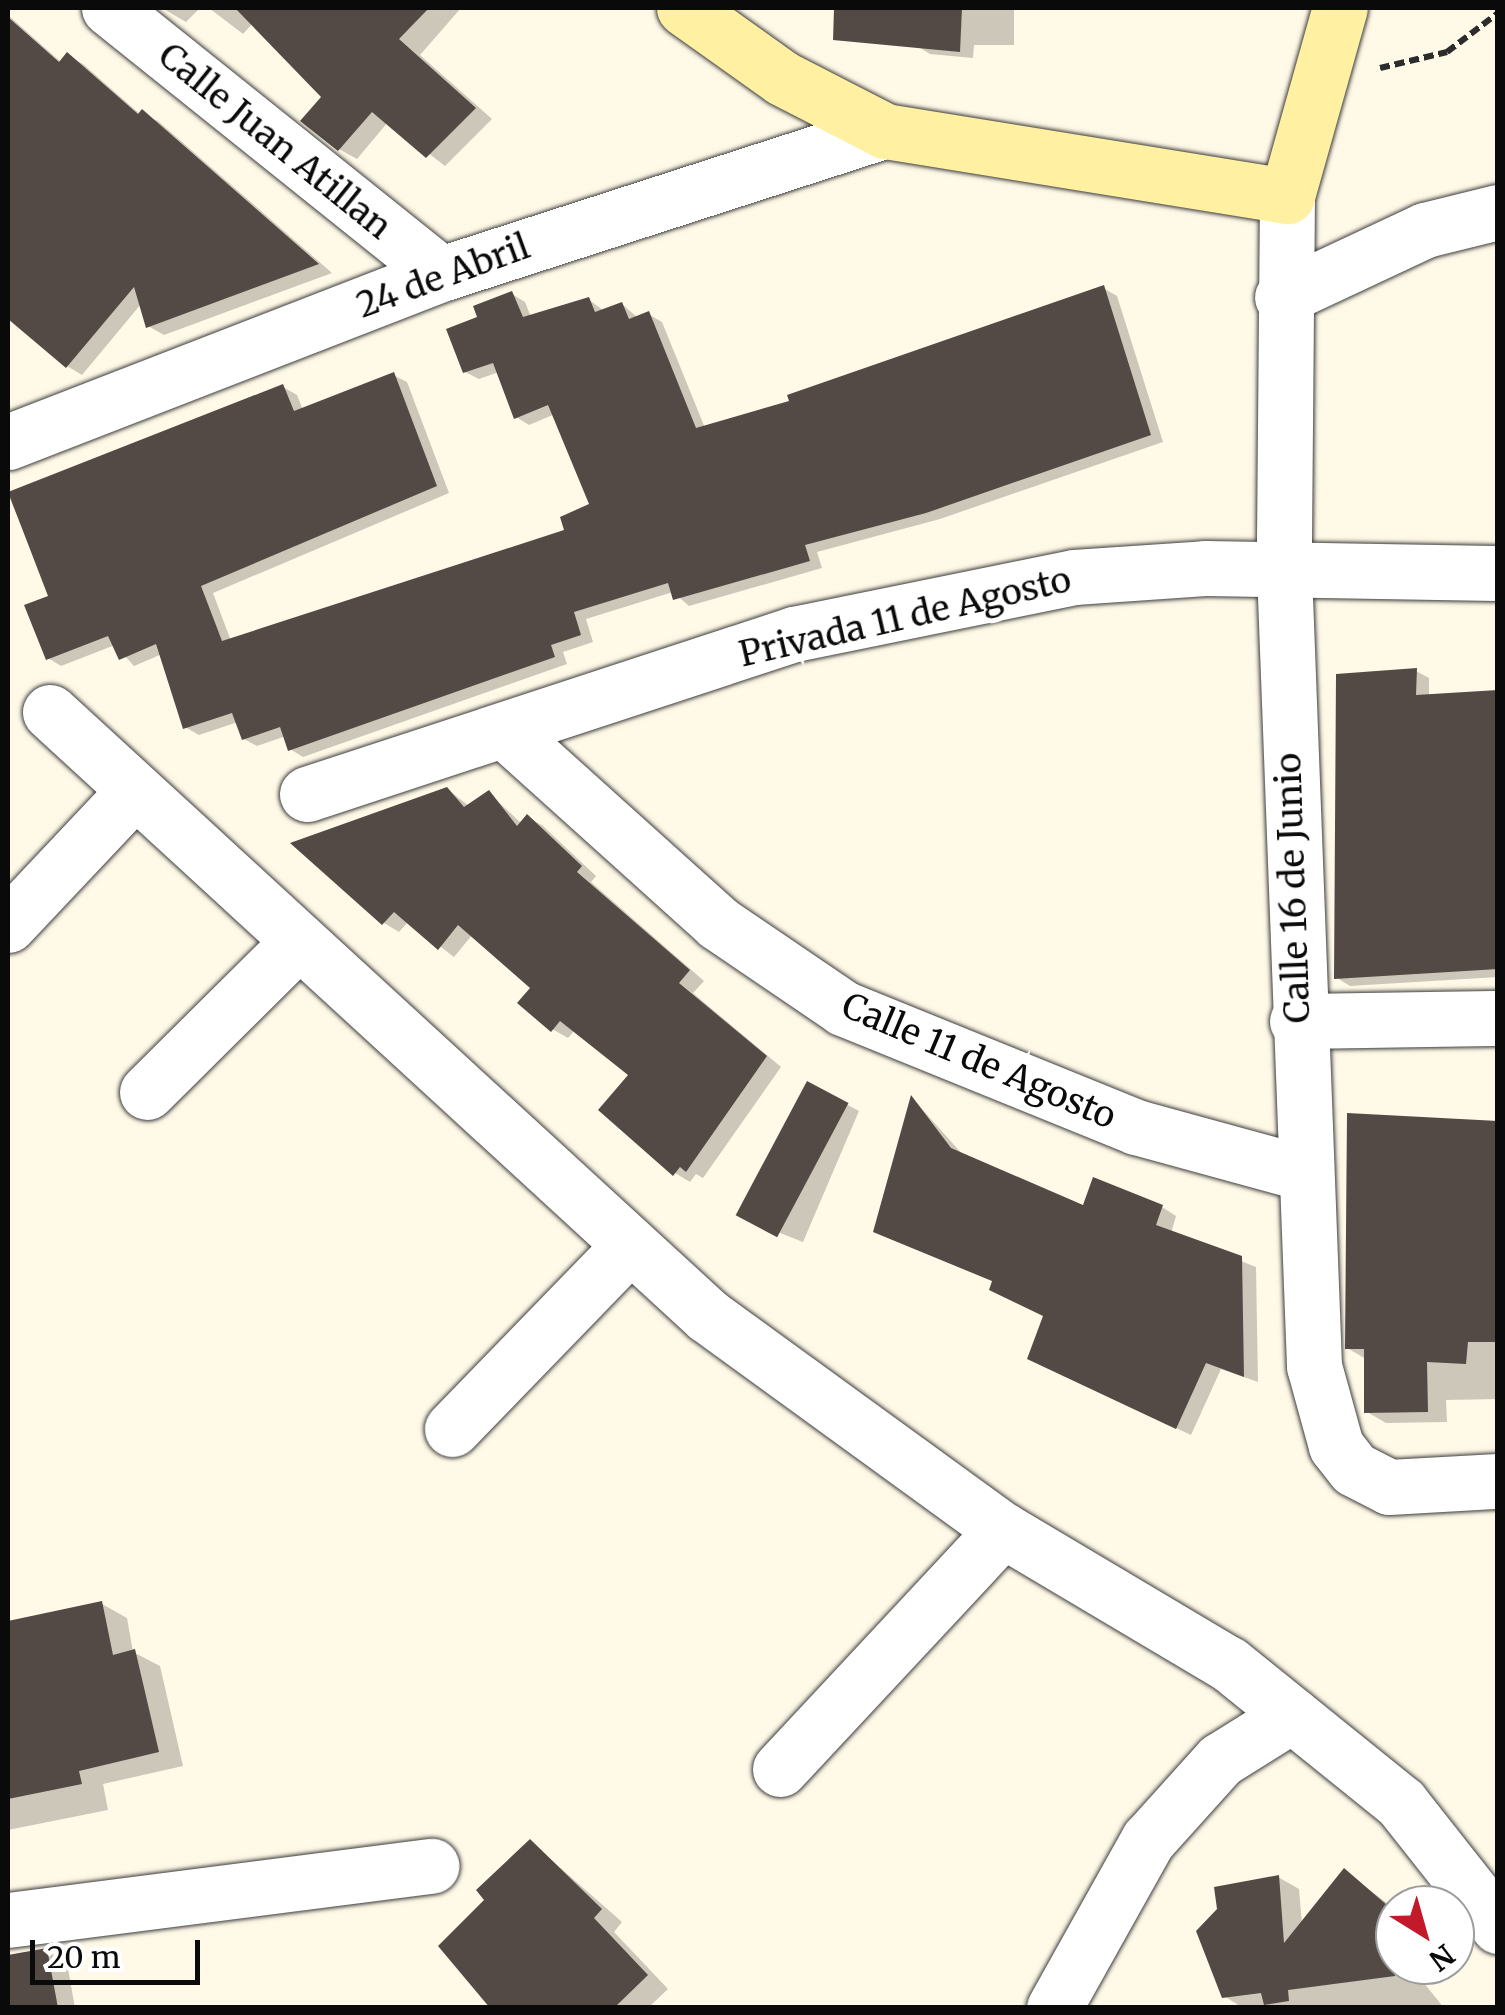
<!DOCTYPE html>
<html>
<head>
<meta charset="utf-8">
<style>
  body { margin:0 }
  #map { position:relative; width:1505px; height:2015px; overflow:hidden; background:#fff9e7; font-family:Merriweather,serif }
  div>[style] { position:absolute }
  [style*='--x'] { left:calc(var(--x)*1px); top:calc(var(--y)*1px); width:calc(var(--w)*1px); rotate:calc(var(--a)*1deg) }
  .shadow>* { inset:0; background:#0003 }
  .building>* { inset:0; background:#534a46; transform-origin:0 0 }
  .path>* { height:6px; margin-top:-3px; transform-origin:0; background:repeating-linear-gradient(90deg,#2c2c2c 0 10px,transparent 0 15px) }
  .roads { filter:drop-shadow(0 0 2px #3d3d3d) drop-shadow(0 0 2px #3d3d3d) }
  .street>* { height:55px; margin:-27.5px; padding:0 27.5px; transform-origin:27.5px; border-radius:27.5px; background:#fff }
  .secondary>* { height:55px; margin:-27.5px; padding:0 27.5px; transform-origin:27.5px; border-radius:27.5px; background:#fff0a2 }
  span { translate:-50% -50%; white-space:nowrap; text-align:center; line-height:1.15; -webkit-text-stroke:10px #fff; paint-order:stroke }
  .street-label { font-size:35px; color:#0a0a0a }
  .frame { position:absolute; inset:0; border:10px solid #0a0a0a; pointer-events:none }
  .north { position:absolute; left:1375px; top:1885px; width:100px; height:100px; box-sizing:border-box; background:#fff; border:2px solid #9d9d9d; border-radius:50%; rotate:143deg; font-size:28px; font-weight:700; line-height:40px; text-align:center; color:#0a0a0a }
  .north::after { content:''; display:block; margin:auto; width:35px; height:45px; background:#c21a2b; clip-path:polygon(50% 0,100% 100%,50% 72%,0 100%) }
  .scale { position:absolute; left:30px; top:1940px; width:170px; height:45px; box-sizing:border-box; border:5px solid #0a0a0a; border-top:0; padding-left:12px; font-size:30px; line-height:35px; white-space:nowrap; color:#0a0a0a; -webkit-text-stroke:8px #fff; paint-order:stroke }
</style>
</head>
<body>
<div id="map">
  <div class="shadow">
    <i style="clip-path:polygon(162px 8px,200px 8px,186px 22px)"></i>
    <i style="clip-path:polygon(209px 8px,461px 8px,420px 55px,492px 119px,445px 166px,388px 122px,357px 159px,339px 149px,324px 97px,253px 23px,243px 34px)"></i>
    <i style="clip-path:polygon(917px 8px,1014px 8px,1014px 45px,974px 45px,973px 58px,930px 54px,917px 46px)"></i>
    <i style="clip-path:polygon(8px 15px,62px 63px,68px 56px,83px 64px,141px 115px,158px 121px,332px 273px,164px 335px,148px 326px,141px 304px,82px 375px,67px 366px,8px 315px)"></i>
    <i style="clip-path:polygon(1103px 288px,1117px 296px,1163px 442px,940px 519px,817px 552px,822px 568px,689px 606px,673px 592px,586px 619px,593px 642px,563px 652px,567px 664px,303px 757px,290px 749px,286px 736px,257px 746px,244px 739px,238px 722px,199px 735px,185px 727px,162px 654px,134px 666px,115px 645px,61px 666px,48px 658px,51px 597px,8px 494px,283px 387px,297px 395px,303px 410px,393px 375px,407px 382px,449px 493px,213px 593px,231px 641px,567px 532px,592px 506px,555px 414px,529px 425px,516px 417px,499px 372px,479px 379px,465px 372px,480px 319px,512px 294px,525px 302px,531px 317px,588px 299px,604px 311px,622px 304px,638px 318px,648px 314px,662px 322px,705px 428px,792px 403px)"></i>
    <i style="clip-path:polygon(1416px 671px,1429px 678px,1429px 697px,1498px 693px,1498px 977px,1350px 986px,1337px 978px)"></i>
    <i style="clip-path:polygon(447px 789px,469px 806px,489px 793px,522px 824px,528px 817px,543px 826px,596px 876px,591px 882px,704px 981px,693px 993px,781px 1067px,703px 1178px,696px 1174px,690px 1182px,675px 1173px,632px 1075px,575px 1030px,568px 1038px,552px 1029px,533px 988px,473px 934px,454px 957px,408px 922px,399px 932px,384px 923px)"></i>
    <i style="clip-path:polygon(808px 1084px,859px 1111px,803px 1242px,765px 1227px)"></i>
    <i style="clip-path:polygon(913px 1099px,964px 1156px,1084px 1208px,1162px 1207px,1176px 1216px,1171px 1233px,1256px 1267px,1258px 1382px,1221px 1369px,1191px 1435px,1044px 1366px,1045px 1316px,995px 1282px,891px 1239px)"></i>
    <i style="clip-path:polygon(1498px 1123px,1498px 1399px,1446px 1400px,1447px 1422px,1386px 1423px,1367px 1412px,1366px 1359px,1347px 1348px)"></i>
    <i style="clip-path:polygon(102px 1604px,127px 1618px,133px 1652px,160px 1666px,183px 1766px,103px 1784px,108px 1810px,8px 1830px,8px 1626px)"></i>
    <i style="clip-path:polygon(531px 1842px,622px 1922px,614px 1932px,668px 1989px,648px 2008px,493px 2008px,487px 1900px)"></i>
    <i style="clip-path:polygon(1344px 1871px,1395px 1909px,1395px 1965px,1425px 1965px,1416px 1973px,1444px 2008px,1243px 2008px,1224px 1996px,1278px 1877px,1299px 1889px,1302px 1925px)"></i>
    <i style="clip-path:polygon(47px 1951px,67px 1963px,75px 2008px,8px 2008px,8px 1958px)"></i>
  </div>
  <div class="building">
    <i style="clip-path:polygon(235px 8px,429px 8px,399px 39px,476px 108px,426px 158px,372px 112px,338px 151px,300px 121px,321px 97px)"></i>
    <i style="clip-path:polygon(834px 8px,962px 8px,960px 52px,833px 40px)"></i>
    <i style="clip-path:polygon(8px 17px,59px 62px,67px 52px,138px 114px,142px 109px,319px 264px,146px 328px,134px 287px,66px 368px,8px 319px)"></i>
    <i style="clip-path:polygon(1104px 285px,1151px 435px,926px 513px,805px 545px,810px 561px,673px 600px,668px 583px,574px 612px,581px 635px,551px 645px,555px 657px,288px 751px,280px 727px,242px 740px,232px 713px,183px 729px,156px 644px,119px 660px,108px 636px,46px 660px,24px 605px,48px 596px,8px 492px,283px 384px,294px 411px,394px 372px,437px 486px,201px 586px,222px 641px,564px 530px,560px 517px,589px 504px,548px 405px,514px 419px,493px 363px,463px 373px,446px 329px,477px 317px,473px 306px,512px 291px,523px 317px,589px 297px,595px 312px,622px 302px,629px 319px,649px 311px,696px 428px,789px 401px,787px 395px)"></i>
    <i style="clip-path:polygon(1417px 668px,1416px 695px,1498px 690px,1498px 969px,1334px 979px,1336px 674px)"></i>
    <i style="clip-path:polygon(447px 787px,464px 807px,489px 790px,517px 826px,527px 814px,582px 866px,577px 872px,690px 970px,679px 983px,767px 1056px,686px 1172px,680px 1167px,673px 1176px,598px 1110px,628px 1075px,560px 1021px,551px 1032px,517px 1003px,530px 988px,458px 925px,438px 950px,394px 912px,382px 925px,290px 843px)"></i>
    <i style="left:807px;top:1081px;width:47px;height:152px;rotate:28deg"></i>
    <i style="clip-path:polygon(911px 1095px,951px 1148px,1083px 1205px,1093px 1177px,1163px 1205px,1156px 1225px,1242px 1256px,1244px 1377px,1206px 1363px,1176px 1429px,1027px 1359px,1043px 1316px,989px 1290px,992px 1281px,873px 1232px)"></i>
    <i style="clip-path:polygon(1347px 1113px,1498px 1121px,1498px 1342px,1468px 1342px,1466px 1364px,1427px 1362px,1428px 1412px,1364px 1413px,1364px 1349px,1345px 1349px)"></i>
    <i style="clip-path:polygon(102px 1601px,113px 1655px,135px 1649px,159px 1752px,79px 1771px,82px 1784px,8px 1799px,8px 1621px)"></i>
    <i style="clip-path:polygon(530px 1839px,602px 1909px,594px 1918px,648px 1975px,614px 2008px,490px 2008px,438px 1946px,484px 1900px,476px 1890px)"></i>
    <i style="clip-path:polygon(1344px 1868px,1395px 1912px,1395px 1976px,1288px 1990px,1289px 2001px,1264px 2005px,1261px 1993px,1222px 1998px,1196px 1931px,1217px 1909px,1214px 1887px,1279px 1875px,1284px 1943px)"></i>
    <i style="clip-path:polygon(47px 1948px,58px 2008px,8px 2008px,8px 1955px)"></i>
  </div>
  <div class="path">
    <i style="--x:1380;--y:68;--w:69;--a:-13.4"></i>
    <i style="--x:1447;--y:52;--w:64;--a:-37.4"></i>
  </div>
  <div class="roads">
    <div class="street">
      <i style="--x:109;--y:8;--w:425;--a:38.7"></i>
      <i style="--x:1287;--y:196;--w:374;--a:90.5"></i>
      <i style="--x:1284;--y:570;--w:797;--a:87.84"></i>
      <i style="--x:1314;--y:1366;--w:83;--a:74.6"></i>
      <i style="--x:1336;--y:1446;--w:29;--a:52"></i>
      <i style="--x:1354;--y:1469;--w:39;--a:27"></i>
      <i style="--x:1389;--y:1487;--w:109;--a:-3.2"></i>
      <i style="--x:1282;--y:297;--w:158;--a:-25.1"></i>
      <i style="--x:1425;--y:230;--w:75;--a:-13.9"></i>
      <i style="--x:8;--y:442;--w:464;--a:-21.2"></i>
      <i style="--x:441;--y:274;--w:466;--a:-17.9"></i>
      <i style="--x:50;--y:712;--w:893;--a:42.55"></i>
      <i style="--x:708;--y:1316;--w:364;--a:36"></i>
      <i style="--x:1003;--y:1530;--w:263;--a:30.7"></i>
      <i style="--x:1229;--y:1664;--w:221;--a:38.9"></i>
      <i style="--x:1401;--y:1803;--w:157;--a:51.7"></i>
      <i style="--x:505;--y:731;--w:287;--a:42"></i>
      <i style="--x:718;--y:923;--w:151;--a:34.2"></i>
      <i style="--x:843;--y:1008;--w:316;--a:22.1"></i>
      <i style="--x:1136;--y:1127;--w:174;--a:15.3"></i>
      <i style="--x:307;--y:794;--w:513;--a:-18.19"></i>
      <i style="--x:794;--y:634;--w:286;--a:-11.5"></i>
      <i style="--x:1074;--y:577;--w:131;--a:-3.9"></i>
      <i style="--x:1205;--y:568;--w:293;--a:1"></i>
      <i style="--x:8;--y:925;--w:185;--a:-46.7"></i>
      <i style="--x:1297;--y:1021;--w:201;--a:-0.9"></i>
      <i style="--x:147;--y:1092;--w:214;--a:-44.8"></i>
      <i style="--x:452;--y:1429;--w:256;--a:-45.9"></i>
      <i style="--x:780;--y:1769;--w:327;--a:-47"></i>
      <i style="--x:8;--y:1920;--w:427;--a:-7.3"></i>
      <i style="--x:1054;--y:2008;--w:193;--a:-60.8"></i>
      <i style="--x:1148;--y:1840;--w:108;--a:-48"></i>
      <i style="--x:1220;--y:1760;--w:85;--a:-32"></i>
    </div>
    <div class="secondary">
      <i style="--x:684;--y:8;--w:120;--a:35.5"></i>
      <i style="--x:782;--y:78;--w:116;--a:27.2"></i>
      <i style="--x:885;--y:131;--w:407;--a:9.2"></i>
      <i style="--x:1287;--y:196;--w:195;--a:-74.3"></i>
    </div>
  </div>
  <div class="street-label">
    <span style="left:275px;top:141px;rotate:39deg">Calle Juan Atillan</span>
    <span style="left:443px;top:276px;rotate:-20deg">24 de Abril</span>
    <span style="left:905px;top:617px;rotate:-13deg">Privada 11 de Agosto</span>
    <span style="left:1293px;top:888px;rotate:-92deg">Calle 16 de Junio</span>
    <span style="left:979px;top:1061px;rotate:23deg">Calle 11 de Agosto</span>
  </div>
  <div class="frame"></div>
  <div class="north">N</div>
  <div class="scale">20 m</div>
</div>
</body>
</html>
